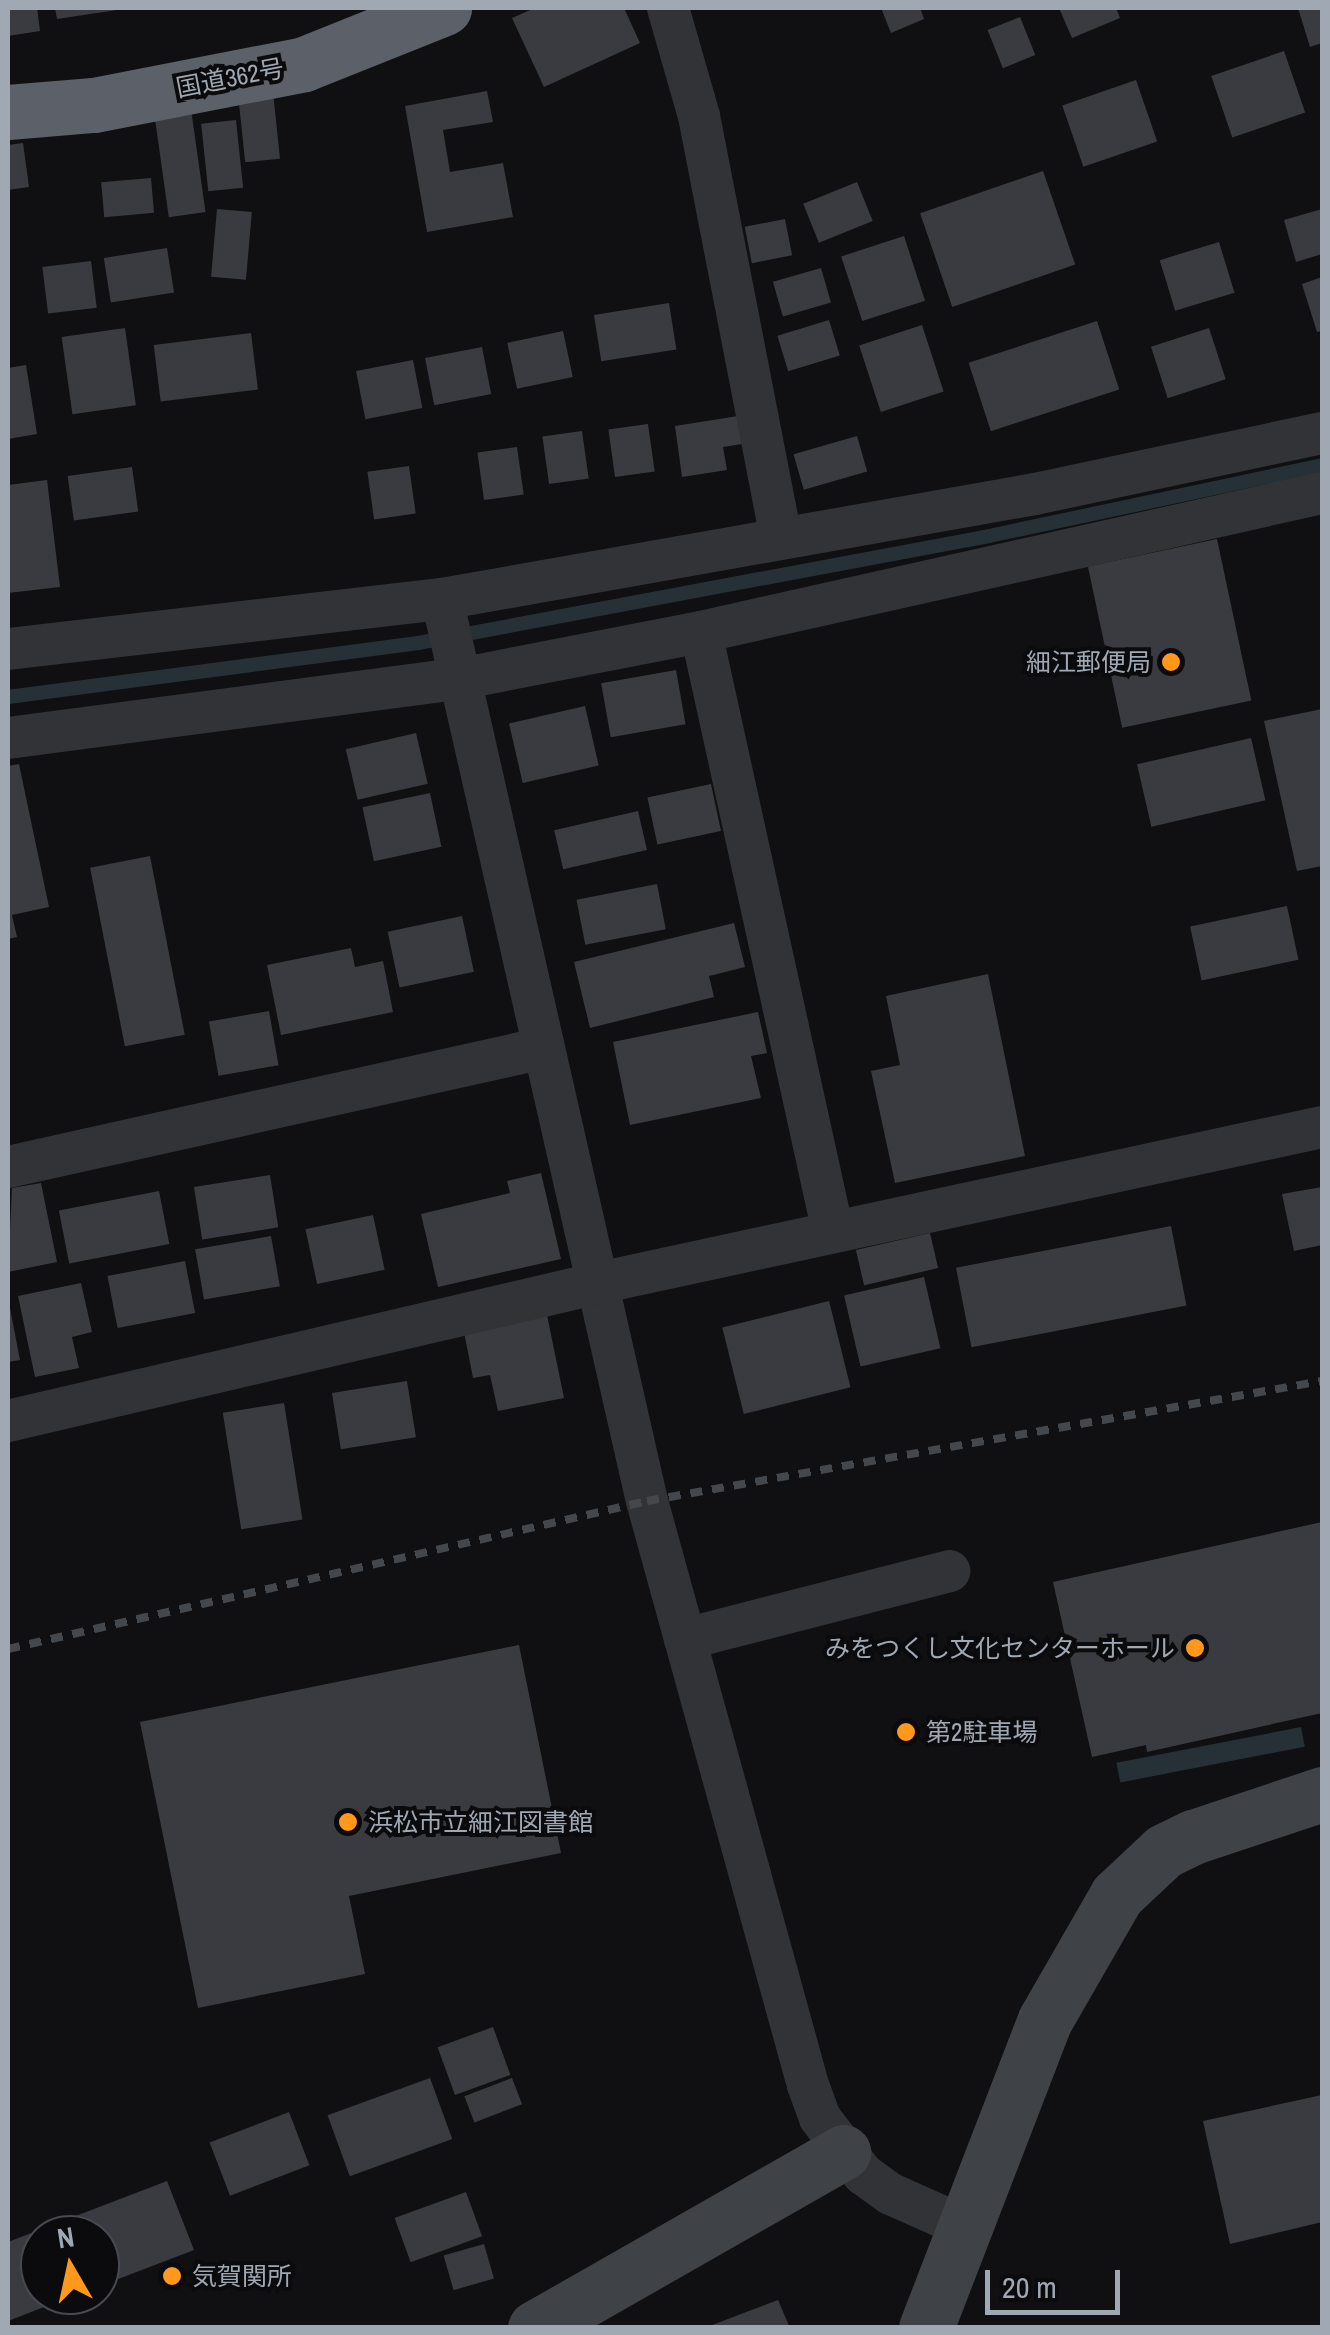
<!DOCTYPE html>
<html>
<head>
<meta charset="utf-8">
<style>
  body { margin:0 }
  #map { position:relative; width:1330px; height:2335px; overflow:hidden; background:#101012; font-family:"Archivo Narrow","Noto Sans JP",sans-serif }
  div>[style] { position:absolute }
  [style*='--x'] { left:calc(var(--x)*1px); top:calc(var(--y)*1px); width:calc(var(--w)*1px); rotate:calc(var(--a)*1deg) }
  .water>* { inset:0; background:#253136; transform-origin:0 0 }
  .stream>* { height:14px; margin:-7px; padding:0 7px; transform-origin:7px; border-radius:7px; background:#253136 }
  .building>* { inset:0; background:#3a3b40; transform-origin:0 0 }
  .street>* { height:42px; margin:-21px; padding:0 21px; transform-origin:21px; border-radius:21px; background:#313337 }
  .secondary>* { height:55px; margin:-27.5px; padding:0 27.5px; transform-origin:27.5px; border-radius:27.5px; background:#3f4247 }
  .highway>* { height:55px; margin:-27.5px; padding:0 27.5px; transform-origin:27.5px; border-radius:27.5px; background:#5c6169 }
  .rail>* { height:8px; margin-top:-4px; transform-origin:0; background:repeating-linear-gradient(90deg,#44474c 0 12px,transparent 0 22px) }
  .dots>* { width:28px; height:28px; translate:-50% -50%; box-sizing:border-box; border:5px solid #0b0b0d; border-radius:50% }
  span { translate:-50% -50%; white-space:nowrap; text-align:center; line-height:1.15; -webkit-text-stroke:8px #0b0b0d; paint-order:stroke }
  .street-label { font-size:25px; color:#a0a8b4 }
  .poi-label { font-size:25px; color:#a0a8b4 }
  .right { translate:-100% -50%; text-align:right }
  .left { translate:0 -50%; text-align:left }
  .frame { position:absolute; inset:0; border:10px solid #a0a8b4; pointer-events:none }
  .north { position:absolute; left:20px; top:2215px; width:100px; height:100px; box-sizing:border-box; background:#0b0b0d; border:2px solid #474a50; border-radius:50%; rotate:351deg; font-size:28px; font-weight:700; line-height:40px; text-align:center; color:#a0a8b4 }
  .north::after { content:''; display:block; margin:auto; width:35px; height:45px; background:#ff981b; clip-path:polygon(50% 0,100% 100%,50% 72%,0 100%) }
  .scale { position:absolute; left:985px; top:2270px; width:135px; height:45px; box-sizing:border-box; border:5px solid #a0a8b4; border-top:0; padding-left:12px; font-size:30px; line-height:35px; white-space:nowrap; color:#a0a8b4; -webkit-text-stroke:8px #0b0b0d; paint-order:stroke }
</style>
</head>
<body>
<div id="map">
  <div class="water">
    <i style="left:1301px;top:1727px;width:20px;height:188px;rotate:79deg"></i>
  </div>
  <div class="stream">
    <i style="--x:8;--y:697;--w:414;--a:-7.5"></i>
    <i style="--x:418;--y:643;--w:581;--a:-10.61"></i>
    <i style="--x:989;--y:536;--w:340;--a:-12"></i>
  </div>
  <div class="building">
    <i style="clip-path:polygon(8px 8px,37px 8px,40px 31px,8px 36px)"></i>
    <i style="clip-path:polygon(55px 8px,117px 8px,117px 10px,57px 19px)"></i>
    <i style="clip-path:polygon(535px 8px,624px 8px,640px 43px,544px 87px,512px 18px)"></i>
    <i style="clip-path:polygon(881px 8px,920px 8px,924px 19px,891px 33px)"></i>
    <i style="clip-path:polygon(1059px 8px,1116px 8px,1120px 18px,1072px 38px)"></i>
    <i style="clip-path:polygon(1298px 8px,1322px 8px,1322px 43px,1310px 47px)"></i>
    <i style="left:1020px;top:17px;width:41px;height:35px;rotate:68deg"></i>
    <i style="left:1284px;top:51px;width:65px;height:77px;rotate:71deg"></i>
    <i style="left:1136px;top:80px;width:65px;height:78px;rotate:71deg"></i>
    <i style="clip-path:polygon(487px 91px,493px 122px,443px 130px,450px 172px,503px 163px,513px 217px,427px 232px,405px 106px)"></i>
    <i style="left:273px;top:92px;width:67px;height:35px;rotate:84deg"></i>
    <i style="left:191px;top:109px;width:104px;height:37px;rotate:82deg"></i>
    <i style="left:236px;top:120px;width:68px;height:35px;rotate:84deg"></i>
    <i style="clip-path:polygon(23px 143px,29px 187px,8px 190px,8px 145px)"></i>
    <i style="left:1043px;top:171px;width:99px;height:130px;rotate:71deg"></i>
    <i style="left:151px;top:178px;width:35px;height:50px;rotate:85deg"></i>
    <i style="left:857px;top:182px;width:42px;height:58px;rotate:68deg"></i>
    <i style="left:217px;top:209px;width:35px;height:68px;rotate:5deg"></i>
    <i style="clip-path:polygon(1322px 209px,1322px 254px,1296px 262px,1284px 220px)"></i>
    <i style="left:785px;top:219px;width:37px;height:41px;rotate:79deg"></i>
    <i style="left:904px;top:236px;width:68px;height:66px;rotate:72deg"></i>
    <i style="left:1219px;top:242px;width:53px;height:62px;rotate:73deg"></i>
    <i style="left:167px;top:248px;width:45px;height:64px;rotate:81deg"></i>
    <i style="left:91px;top:261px;width:47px;height:49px;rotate:83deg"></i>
    <i style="left:821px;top:268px;width:36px;height:50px;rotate:74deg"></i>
    <i style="clip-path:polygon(1322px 277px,1322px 331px,1317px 332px,1302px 284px)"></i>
    <i style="left:669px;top:303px;width:47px;height:76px;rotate:81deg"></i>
    <i style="left:829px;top:320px;width:37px;height:54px;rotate:73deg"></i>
    <i style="left:1097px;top:321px;width:72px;height:135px;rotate:72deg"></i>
    <i style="left:922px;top:325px;width:70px;height:66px;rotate:72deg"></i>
    <i style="left:125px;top:328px;width:78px;height:64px;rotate:82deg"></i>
    <i style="left:1209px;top:328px;width:54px;height:61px;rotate:72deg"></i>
    <i style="left:563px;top:331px;width:47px;height:57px;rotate:78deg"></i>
    <i style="left:251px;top:333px;width:57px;height:98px;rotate:83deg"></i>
    <i style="left:482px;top:347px;width:48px;height:58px;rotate:79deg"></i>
    <i style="left:413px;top:360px;width:49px;height:58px;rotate:79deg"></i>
    <i style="clip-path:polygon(26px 365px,37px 434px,8px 439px,8px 368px)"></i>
    <i style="clip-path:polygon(738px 416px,742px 444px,723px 447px,727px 470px,682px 477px,675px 426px)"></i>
    <i style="left:648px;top:424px;width:48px;height:40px;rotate:82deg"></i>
    <i style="left:582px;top:431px;width:48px;height:40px;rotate:82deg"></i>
    <i style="left:857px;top:436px;width:37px;height:66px;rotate:74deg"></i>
    <i style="left:517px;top:447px;width:48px;height:40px;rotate:82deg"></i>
    <i style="left:409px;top:466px;width:48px;height:42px;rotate:82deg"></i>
    <i style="left:132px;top:467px;width:45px;height:65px;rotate:82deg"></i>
    <i style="clip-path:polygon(47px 480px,60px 587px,8px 593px,8px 485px)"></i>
    <i style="left:1217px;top:539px;width:165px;height:132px;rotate:78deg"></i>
    <i style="left:676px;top:670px;width:55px;height:76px;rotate:80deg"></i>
    <i style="left:585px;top:706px;width:61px;height:78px;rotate:77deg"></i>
    <i style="clip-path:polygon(1322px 709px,1322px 866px,1297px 871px,1264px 721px)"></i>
    <i style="left:416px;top:733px;width:52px;height:72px;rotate:77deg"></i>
    <i style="left:1251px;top:738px;width:64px;height:117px;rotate:77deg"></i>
    <i style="clip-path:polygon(19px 764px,49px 907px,12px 915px,17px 937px,8px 939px,8px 766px)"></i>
    <i style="left:711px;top:784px;width:48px;height:65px;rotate:78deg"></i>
    <i style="left:430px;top:793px;width:55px;height:69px;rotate:78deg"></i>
    <i style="left:638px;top:811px;width:40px;height:86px;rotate:77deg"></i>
    <i style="left:150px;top:856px;width:182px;height:61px;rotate:79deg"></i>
    <i style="left:657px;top:884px;width:46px;height:82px;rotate:79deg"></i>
    <i style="left:1287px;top:906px;width:55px;height:99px;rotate:78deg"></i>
    <i style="left:462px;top:916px;width:57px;height:76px;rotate:78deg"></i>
    <i style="clip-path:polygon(734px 923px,745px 967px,709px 976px,714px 997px,590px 1028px,574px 962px)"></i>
    <i style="clip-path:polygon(351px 948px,355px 967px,383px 961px,393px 1012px,281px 1035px,267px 965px)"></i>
    <i style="clip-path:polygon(988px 974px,1025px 1156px,895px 1183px,871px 1071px,900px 1065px,886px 996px)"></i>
    <i style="left:269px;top:1011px;width:55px;height:61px;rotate:80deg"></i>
    <i style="clip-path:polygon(758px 1012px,767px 1053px,751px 1056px,761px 1098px,630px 1125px,613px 1042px)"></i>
    <i style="clip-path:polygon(541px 1173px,561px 1259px,438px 1287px,421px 1214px,510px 1193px,507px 1181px)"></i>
    <i style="left:270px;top:1175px;width:53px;height:77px;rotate:81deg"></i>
    <i style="clip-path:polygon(41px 1183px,57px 1262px,8px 1272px,12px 1188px)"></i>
    <i style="clip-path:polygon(1322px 1187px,1322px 1245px,1294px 1251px,1282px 1194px)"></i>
    <i style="left:159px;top:1191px;width:54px;height:102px;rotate:79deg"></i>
    <i style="left:373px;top:1215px;width:56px;height:69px;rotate:78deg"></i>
    <i style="left:1171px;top:1226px;width:81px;height:219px;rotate:79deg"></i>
    <i style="left:930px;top:1233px;width:36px;height:76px;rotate:77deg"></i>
    <i style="left:271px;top:1236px;width:51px;height:77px;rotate:80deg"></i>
    <i style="left:185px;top:1261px;width:53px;height:79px;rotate:79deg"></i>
    <i style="left:924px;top:1277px;width:73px;height:82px;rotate:77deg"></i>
    <i style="clip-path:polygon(81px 1283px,92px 1332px,72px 1337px,79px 1368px,35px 1377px,18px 1296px)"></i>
    <i style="left:829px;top:1301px;width:89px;height:110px;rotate:76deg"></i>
    <i style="clip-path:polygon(9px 1303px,20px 1360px,8px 1362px,8px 1304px)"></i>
    <i style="clip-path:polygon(547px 1315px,564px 1398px,498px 1411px,490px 1375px,473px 1378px,464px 1332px)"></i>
    <i style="left:407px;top:1381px;width:57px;height:76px;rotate:81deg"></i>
    <i style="left:284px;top:1403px;width:118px;height:62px;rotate:81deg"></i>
    <i style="clip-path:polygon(1322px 1522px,1322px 1713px,1147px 1752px,1146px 1745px,1092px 1757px,1053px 1582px)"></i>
    <i style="clip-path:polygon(519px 1645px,561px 1853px,349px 1896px,365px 1974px,198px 2008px,140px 1722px)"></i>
    <i style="left:493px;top:2027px;width:51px;height:59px;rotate:70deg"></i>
    <i style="left:430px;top:2078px;width:65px;height:109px;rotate:70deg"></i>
    <i style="left:512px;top:2078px;width:28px;height:51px;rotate:69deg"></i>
    <i style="clip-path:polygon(1322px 2095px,1322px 2222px,1230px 2244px,1203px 2121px)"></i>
    <i style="left:289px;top:2112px;width:57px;height:85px;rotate:69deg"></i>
    <i style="clip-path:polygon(167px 2181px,194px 2250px,100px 2286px,100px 2235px,40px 2235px,40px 2295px,75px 2295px,8px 2321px,8px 2242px)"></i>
    <i style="left:466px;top:2192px;width:47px;height:76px;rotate:70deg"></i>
    <i style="left:484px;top:2244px;width:36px;height:42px;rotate:74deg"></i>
    <i style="clip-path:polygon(778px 2300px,790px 2328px,707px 2328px,707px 2327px)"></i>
  </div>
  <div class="street">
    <i style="--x:668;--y:8;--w:112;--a:74"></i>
    <i style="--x:699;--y:116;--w:429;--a:79"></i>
    <i style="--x:442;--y:599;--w:925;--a:77.2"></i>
    <i style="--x:647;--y:1501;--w:606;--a:74.59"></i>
    <i style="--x:808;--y:2085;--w:35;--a:70"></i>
    <i style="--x:820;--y:2118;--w:71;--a:52.5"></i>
    <i style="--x:863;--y:2174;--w:34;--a:36"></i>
    <i style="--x:891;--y:2194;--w:81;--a:24"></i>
    <i style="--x:701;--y:632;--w:614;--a:77.59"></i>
    <i style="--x:8;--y:649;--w:437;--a:-6.6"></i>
    <i style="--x:442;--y:599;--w:602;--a:-10.04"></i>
    <i style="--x:1035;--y:494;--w:293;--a:-12"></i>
    <i style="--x:8;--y:738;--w:455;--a:-7.5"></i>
    <i style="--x:459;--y:679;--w:247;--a:-11"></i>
    <i style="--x:701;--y:632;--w:636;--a:-12.62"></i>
    <i style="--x:8;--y:1167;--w:544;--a:-12.53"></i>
    <i style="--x:8;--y:1421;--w:602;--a:-13.16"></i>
    <i style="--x:594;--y:1284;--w:745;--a:-12.17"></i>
    <i style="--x:685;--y:1639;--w:273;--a:-14.4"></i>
  </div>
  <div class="secondary">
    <i style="--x:535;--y:2328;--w:355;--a:-29.7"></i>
    <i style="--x:926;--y:2328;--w:330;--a:-68.9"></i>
    <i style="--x:1045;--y:2020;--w:144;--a:-60.1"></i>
    <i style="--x:1117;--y:1895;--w:64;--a:-43.1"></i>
    <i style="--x:1164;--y:1851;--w:32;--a:-26"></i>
    <i style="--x:1193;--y:1837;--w:136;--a:-18.4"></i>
  </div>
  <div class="highway">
    <i style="--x:8;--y:112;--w:86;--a:-4.7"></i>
    <i style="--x:94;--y:105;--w:214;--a:-11"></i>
    <i style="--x:304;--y:64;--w:151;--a:-21.8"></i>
  </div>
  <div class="rail">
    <i style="--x:8;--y:1649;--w:656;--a:-13.04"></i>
    <i style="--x:647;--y:1501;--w:686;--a:-10.08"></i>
  </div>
  <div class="dots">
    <i style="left:1171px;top:662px;background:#ff981b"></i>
    <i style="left:1195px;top:1648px;background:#ff981b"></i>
    <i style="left:906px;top:1732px;background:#ff981b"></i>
    <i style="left:348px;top:1822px;background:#ff981b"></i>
    <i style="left:172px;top:2276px;background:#ff981b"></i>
  </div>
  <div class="street-label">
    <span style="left:230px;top:78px;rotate:-11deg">国道362号</span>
  </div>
  <div class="poi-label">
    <span class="right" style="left:1151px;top:662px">細江郵便局</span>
    <span class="right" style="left:1175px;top:1648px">みをつくし文化センターホール</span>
    <span class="left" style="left:926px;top:1732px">第2駐車場</span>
    <span class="left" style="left:368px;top:1822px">浜松市立細江図書館</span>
    <span class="left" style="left:192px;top:2276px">気賀関所</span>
  </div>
  <div class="frame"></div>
  <div class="north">N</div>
  <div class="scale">20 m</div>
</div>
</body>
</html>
